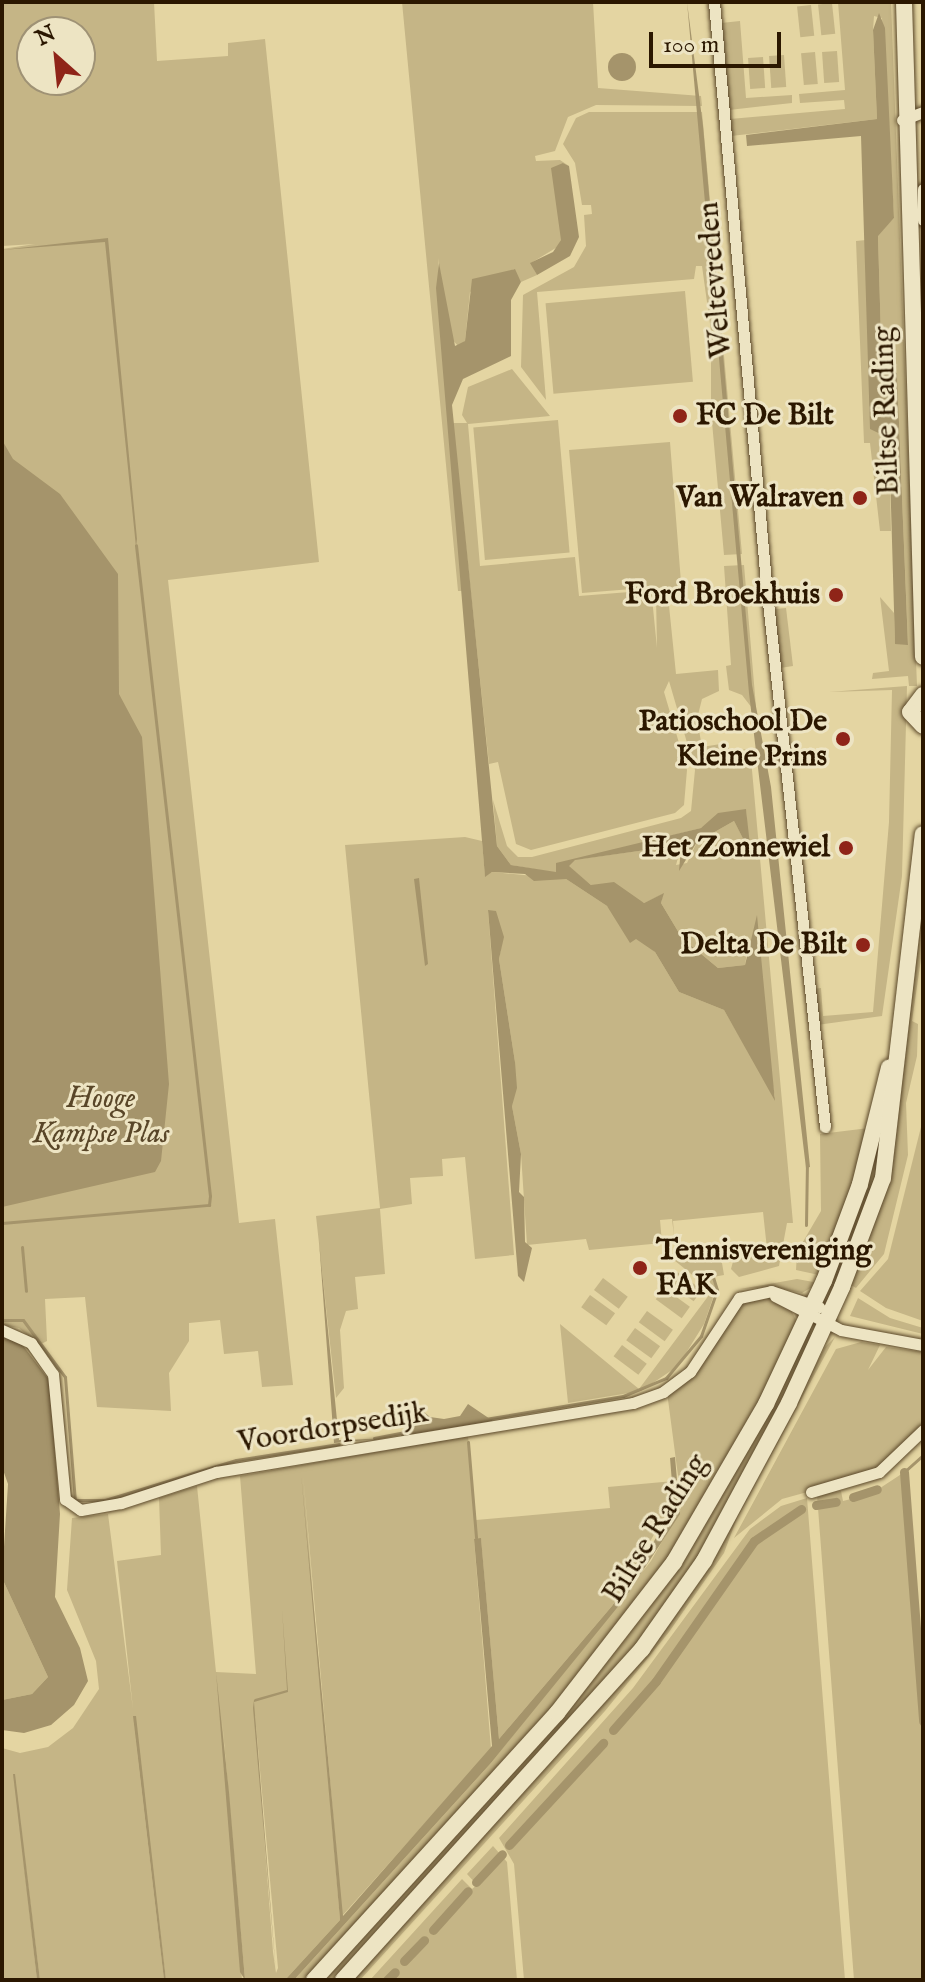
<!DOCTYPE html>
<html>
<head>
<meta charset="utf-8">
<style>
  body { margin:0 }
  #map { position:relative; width:925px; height:1982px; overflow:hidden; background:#e4d5a2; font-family:"IM FELL English",serif }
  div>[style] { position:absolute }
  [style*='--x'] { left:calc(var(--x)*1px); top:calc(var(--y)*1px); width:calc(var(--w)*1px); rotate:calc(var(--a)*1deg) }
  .green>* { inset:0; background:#c5b586; transform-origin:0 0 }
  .water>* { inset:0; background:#a5946b }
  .round { border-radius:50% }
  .stream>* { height:3px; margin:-1.5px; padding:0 1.5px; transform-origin:1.5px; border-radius:1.5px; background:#a5946b }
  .canal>* { height:9px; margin:-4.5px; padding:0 4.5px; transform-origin:4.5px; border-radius:4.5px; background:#a5946b }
  .roads { filter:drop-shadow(0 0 2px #594628) drop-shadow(0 0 2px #594628) }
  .minor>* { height:11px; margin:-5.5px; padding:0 5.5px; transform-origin:5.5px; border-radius:5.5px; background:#ede4c3 }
  .secondary>* { height:16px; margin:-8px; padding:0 8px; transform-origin:8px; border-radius:8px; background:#ede4c3 }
  .dots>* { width:22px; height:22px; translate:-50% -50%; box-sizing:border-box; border:4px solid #ede4c3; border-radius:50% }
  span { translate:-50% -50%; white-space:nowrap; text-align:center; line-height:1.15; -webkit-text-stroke:6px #ede4c3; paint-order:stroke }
  .street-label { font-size:30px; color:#2b1700 }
  .poi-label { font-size:30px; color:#2b1700; font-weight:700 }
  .left { translate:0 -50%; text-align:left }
  .right { translate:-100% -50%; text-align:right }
  .park-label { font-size:30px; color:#594628; font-style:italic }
  .frame { position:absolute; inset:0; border:4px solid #2b1700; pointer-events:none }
  .north { position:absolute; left:16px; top:16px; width:80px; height:80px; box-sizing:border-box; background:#ede4c3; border:2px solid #9f9275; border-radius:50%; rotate:333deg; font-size:22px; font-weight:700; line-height:32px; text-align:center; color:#2b1700 }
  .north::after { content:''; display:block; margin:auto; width:28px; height:36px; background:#8f2418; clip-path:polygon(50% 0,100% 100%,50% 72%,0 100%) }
  .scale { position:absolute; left:649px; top:32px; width:132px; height:36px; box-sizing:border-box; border:4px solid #2b1700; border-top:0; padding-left:10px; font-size:24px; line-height:28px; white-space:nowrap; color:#2b1700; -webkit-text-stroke:6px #ede4c3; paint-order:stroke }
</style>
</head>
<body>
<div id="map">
  <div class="green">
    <i style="clip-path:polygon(evenodd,2px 2px,154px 2px,157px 61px,228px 56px,228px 43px,265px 39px,319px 562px,168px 580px,239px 1223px,275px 1219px,293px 1385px,262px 1387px,258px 1351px,224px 1354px,220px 1320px,189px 1323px,189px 1341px,169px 1373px,171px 1411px,97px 1407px,85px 1297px,45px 1299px,47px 1341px,39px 1345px,19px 1328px,2px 1325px,2px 249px,35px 244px,2px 246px,2px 2px,32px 32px,80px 32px,80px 80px,32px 80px,32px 32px)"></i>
    <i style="clip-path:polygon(402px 2px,593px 2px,598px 88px,701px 96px,702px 106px,596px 105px,568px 117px,555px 151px,535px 156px,536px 161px,560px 160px,569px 166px,563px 163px,557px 208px,563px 234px,559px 246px,531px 263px,537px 275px,521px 282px,514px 269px,470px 292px,465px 341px,459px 347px,450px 337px,438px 258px,463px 591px,458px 591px)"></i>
    <i style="clip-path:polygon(838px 2px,891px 2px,917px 686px,909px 686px,908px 676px,872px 679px,873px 673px,889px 671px,880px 597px,894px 613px,895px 644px,908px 644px,897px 374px,882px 373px,878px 235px,894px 218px,882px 18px,874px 16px,873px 30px,877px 119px,731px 136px,730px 119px,845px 109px,844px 100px,800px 103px,799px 94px,845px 90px)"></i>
    <i style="left:832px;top:3px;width:31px;height:14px;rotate:84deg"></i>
    <i style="left:811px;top:5px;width:31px;height:14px;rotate:84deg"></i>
    <i style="clip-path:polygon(740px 21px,746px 98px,792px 95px,792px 103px,729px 110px,721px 23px)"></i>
    <i style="left:837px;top:51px;width:31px;height:15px;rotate:86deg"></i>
    <i style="left:815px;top:52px;width:32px;height:14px;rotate:85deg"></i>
    <i style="left:784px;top:55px;width:32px;height:15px;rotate:86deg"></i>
    <i style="left:763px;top:57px;width:31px;height:15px;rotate:86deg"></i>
    <i style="clip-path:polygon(589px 112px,702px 112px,742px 554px,724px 555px,711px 411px,711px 331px,702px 266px,696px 266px,694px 279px,537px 292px,546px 400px,521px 367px,523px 295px,574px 267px,586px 246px,584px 215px,592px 214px,591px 205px,582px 205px,575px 163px,563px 144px,576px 118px)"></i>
    <i style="clip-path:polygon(866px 240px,889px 438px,891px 531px,880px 531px,870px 443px,864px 443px,856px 241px)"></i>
    <i style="left:685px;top:291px;width:91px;height:140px;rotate:85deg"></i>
    <i style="clip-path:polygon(evenodd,512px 369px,550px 416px,468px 424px,480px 566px,575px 557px,579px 596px,642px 591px,644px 599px,652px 598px,657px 648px,656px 596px,646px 597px,644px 588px,582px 593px,569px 450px,670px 442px,682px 595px,668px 596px,676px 674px,718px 670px,719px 691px,702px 699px,697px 719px,702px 747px,727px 743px,730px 753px,750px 748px,793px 1223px,787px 1223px,779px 1266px,739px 1277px,731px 1269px,735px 1254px,767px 1249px,763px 1212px,673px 1221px,674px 1236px,672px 1219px,660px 1220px,662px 1243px,589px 1250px,586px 1239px,527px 1245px,521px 1154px,512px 1106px,515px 1062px,499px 959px,503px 937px,488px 910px,514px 1255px,475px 1259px,465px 1157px,442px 1159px,443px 1176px,410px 1178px,412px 1204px,380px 1209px,385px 1274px,355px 1277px,358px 1309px,346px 1311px,340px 1330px,344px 1388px,336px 1398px,316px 1216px,380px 1208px,345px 845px,465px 837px,482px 841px,485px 876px,492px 872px,566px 879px,607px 906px,655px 952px,679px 992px,724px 1010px,775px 1098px,749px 941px,745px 965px,718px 968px,682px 938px,661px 903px,663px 894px,644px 903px,591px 885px,568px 866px,573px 861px,556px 873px,511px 865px,497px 846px,493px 800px,507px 846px,518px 857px,532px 857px,681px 818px,691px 811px,695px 770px,669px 681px,664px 692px,687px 770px,684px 805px,675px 813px,531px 850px,516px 844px,498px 762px,489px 764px,453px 423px,467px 423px,462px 415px,468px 387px,512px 369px,746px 810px,749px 849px,734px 821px,697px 842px,687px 863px,676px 865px,681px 847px,674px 841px,660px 848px,580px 859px,701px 828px,746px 810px)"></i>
    <i style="left:558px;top:420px;width:133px;height:85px;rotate:85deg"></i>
    <i style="clip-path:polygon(744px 565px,756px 707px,752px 708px,742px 695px,729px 690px,726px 666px,731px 665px,724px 566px)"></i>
    <i style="clip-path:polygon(786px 608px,793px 666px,780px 668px,775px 609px)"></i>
    <i style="clip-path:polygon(907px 686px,902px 876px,882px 1016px,817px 1025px,812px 989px,821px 988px,823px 1016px,873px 1012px,889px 822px,892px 690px,829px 692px)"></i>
    <i style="clip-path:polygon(923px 897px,923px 945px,912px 1021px,918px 1024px,917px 1056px,906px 1103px,908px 1155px,884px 1254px,856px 1288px,851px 1285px,880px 1200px)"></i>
    <i style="clip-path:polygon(923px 1119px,923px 1321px,886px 1308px,860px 1291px,888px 1259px)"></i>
    <i style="clip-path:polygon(880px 1124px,880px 1175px,842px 1279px,834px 1276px,861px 1205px)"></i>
    <i style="clip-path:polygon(869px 1128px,855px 1188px,819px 1275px,796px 1270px,797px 1252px,821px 1211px,820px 1134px)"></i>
    <i style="clip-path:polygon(713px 1255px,722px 1263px,724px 1275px,713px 1277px,716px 1289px,704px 1324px,678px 1366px,641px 1391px,568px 1403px,560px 1324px,639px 1389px,712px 1291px,674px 1260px)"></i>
    <i style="left:676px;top:1271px;width:32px;height:14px;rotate:36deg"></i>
    <i style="left:603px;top:1278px;width:31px;height:15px;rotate:37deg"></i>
    <i style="clip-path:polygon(797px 1279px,819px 1283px,802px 1293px,774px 1287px,740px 1289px)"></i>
    <i style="left:664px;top:1288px;width:32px;height:14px;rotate:36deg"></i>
    <i style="left:590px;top:1295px;width:31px;height:15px;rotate:36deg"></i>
    <i style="clip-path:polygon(766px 1296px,790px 1308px,799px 1326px,708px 1499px,607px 1647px,307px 1980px,294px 1980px,491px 1763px,651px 1561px,682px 1506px,667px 1392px,703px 1361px,731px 1311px,746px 1300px)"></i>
    <i style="clip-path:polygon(858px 1298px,890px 1318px,923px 1328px,923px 1334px,850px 1316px)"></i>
    <i style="left:647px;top:1311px;width:32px;height:14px;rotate:36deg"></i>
    <i style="clip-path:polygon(812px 1323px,808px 1346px,760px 1450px,666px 1611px,335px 1980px,322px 1980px,619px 1647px,668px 1580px)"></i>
    <i style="left:635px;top:1328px;width:31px;height:15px;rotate:36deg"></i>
    <i style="clip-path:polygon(835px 1337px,737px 1518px,724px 1553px,669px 1632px,605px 1711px,360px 1980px,350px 1980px,571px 1737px,757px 1481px,825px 1347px)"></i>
    <i style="clip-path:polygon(861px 1342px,880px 1345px,868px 1370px,886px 1347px,923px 1352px,923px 1425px,889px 1462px,840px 1483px,782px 1499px,734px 1538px,836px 1349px)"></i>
    <i style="left:622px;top:1345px;width:31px;height:14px;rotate:37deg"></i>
    <i style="clip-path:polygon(evenodd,468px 1436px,476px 1520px,610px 1508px,608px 1487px,674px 1481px,675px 1499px,612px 1606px,499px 1739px,481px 1539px,474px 1539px,491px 1749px,342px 1916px,303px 1474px,340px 1920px,285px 1980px,245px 1980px,222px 1719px,242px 1980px,166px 1980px,133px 1716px,164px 1980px,40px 1980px,14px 1774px,37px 1980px,2px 1980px,2px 1748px,20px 1753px,48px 1747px,73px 1728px,99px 1689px,96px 1661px,67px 1590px,72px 1518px,108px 1514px,133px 1709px,117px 1561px,161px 1555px,159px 1498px,197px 1486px,216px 1672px,256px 1674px,240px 1476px,468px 1436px,254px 1704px,278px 1968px,276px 1973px,273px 1952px,254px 1704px)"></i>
    <i style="clip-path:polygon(903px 1473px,923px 1715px,923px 1980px,854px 1980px,817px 1495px,841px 1491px,843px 1501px,871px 1494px)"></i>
    <i style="clip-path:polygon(807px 1498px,845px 1980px,524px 1980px,514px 1864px,499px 1838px,633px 1688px,750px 1529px,781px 1506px)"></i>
    <i style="clip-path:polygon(2px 1578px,48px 1677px,32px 1694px,2px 1700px)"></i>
    <i style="clip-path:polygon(493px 1846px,507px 1862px,517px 1980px,370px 1980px,462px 1879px,472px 1889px,477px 1885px,467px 1874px)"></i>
  </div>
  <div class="water">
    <i style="clip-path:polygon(687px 2px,703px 126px,752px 685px,771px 787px,810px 1167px,806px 1168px,749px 693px)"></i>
    <i style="clip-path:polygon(879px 13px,885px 28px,894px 218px,878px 236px,882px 372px,897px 373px,908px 645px,895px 644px,889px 438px,870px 429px,861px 136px,747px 146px,746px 135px,877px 119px,873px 30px)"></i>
    <i class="round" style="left:608px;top:53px;width:28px;height:28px"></i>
    <i style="clip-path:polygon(563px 163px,569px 166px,579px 237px,570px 256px,537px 275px,530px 263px,553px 252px,561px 240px,551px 168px)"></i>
    <i style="clip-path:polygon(108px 238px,137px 539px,136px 547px,105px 242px,2px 250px)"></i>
    <i style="clip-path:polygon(439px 263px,455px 346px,465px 341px,472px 279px,515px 269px,521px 282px,511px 300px,511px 356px,463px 379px,452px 405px,497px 846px,511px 865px,556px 872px,556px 863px,701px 828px,718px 813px,746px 809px,751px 854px,734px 821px,697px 842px,679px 871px,681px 847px,674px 841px,660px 848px,575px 860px,569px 866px,591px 885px,614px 882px,644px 903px,664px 893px,661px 903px,682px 938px,718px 968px,745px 965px,757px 915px,775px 1101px,724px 1010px,679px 992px,655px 952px,636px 939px,630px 943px,607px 906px,566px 879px,534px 881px,525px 874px,492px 872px,485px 877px,436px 288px)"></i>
    <i style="clip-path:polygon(2px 440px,13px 459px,60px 494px,118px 574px,119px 694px,142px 737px,169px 1084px,161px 1161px,155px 1172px,2px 1207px)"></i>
    <i style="clip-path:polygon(419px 878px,428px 964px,425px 966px,414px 879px)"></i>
    <i style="clip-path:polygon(488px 910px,496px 911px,504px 937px,499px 959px,515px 1062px,517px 1088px,512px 1106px,521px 1154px,519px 1192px,524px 1197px,525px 1242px,532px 1248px,524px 1282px,518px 1276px)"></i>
    <i style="clip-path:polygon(319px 1241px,339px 1440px,376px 1439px,334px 1443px)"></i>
    <i style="clip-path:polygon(3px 1337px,21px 1343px,49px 1380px,60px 1514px,55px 1597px,80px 1648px,88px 1681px,74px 1705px,51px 1725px,24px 1733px,2px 1730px,2px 1700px,32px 1694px,48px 1677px,2px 1578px,8px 1484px,2px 1467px)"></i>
    <i style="clip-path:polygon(468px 1404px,493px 1421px,401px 1436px,417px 1406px,430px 1417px,444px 1419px,460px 1416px)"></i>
    <i style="clip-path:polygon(675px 1457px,680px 1514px,625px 1598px,491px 1763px,294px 1980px,285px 1980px,340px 1920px,301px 1473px,343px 1916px,492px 1746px,474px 1539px,481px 1538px,499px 1739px,612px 1606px,643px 1560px,674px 1507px,670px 1458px)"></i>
    <i style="clip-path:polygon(282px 1608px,288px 1692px,254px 1702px,276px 1973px,253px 1708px,254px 1700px,255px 1699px,287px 1690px)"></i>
    <i style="clip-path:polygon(216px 1672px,229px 1792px,245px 1980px,240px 1972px)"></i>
    <i style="clip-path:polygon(133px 1716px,136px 1716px,166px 1980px,164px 1980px)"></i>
    <i style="clip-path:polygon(13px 1774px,15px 1774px,40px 1980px,37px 1980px)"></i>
  </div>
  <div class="stream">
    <i style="--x:2;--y:1223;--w:208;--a:-5"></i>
    <i style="--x:209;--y:1205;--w:9;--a:-84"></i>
    <i style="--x:210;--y:1196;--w:655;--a:-96.49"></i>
    <i style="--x:806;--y:1225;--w:62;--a:-89.1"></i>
    <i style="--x:22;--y:1247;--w:44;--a:84.8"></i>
    <i style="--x:2;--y:1320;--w:21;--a:0"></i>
    <i style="--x:23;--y:1320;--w:71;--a:53.6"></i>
    <i style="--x:65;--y:1377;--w:123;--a:85.4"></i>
    <i style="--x:75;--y:1500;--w:30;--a:0"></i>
    <i style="--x:105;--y:1500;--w:137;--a:-17"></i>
    <i style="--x:236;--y:1460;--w:104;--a:-8.8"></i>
    <i style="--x:485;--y:1419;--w:140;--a:-9.5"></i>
    <i style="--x:623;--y:1396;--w:47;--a:-22.7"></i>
    <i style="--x:666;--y:1378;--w:55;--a:-50.2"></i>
    <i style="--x:701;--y:1336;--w:49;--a:-70.8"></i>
    <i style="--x:717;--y:1290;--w:14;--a:-107"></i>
    <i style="--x:374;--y:1438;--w:37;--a:-11"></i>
    <i style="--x:468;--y:1442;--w:96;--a:85.2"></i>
    <i style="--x:904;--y:1472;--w:25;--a:-42"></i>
    <i style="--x:921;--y:1694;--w:2;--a:0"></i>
  </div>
  <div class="canal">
    <i style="--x:904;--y:1472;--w:250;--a:85.6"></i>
    <i style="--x:853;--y:1497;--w:25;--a:-18"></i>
    <i style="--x:816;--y:1505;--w:20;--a:-9"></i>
    <i style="--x:613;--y:1730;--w:65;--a:-48.7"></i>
    <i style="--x:656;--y:1681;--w:171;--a:-55"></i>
    <i style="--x:754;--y:1541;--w:57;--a:-34.2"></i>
    <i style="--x:509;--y:1845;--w:139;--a:-47.3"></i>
    <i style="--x:476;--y:1882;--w:38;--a:-47"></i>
    <i style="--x:433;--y:1930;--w:52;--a:-48.1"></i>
    <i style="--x:404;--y:1961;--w:29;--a:-46"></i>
    <i style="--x:387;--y:1980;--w:11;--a:-45"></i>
  </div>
  <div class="roads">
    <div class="minor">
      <i style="--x:714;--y:2;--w:593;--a:84.88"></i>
      <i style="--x:767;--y:593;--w:537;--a:83.8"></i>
      <i style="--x:902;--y:120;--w:22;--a:-21"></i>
      <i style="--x:923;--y:189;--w:31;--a:90"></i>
      <i style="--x:775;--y:1296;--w:74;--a:27.3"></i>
      <i style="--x:841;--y:1330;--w:83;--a:10.4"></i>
      <i style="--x:2;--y:1330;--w:32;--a:24"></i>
      <i style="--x:31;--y:1343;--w:38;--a:55"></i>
      <i style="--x:53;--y:1374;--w:126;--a:84.5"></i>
      <i style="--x:65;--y:1499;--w:19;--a:35"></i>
      <i style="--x:81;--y:1510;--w:41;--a:-9.9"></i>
      <i style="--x:121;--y:1503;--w:100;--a:-18.1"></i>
      <i style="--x:216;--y:1472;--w:423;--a:-9.4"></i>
      <i style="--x:633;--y:1403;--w:32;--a:-20"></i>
      <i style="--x:663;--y:1392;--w:34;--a:-37"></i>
      <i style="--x:690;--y:1372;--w:89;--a:-56.5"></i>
      <i style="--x:739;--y:1298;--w:33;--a:-12"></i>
      <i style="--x:771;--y:1291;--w:51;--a:18.4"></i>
      <i style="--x:811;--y:1492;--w:71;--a:-16.4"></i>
      <i style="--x:879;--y:1472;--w:61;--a:-43.7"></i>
    </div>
    <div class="secondary">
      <i style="--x:904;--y:2;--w:655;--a:88.34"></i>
      <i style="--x:923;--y:695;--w:21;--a:127"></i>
      <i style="--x:910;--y:712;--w:19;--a:47"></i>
      <i style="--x:314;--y:1980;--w:361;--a:-47.7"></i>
      <i style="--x:557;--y:1713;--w:191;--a:-52.2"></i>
      <i style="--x:674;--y:1562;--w:183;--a:-59.8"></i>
      <i style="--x:766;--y:1404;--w:136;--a:-64.8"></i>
      <i style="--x:824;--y:1281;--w:103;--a:-69.6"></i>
      <i style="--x:860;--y:1184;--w:120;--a:-76"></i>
      <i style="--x:343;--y:1980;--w:446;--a:-47.9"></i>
      <i style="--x:642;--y:1649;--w:108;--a:-54.8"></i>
      <i style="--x:704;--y:1561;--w:179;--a:-61.7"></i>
      <i style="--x:789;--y:1403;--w:128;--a:-65.4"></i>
      <i style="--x:842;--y:1287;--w:116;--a:-69.4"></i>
      <i style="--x:883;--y:1178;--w:346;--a:-83.4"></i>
    </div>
  </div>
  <div class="dots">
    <i style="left:680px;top:416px;background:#8f2418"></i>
    <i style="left:860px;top:498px;background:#8f2418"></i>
    <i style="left:836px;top:595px;background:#8f2418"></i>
    <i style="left:843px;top:739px;background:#8f2418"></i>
    <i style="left:846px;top:848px;background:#8f2418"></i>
    <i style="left:863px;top:945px;background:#8f2418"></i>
    <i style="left:640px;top:1268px;background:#8f2418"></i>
  </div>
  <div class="street-label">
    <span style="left:716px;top:280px;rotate:-95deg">Weltevreden</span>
    <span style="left:887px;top:411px;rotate:-92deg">Biltse Rading</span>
    <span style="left:333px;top:1428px;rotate:-9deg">Voordorpsedijk</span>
    <span style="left:656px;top:1529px;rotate:-58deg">Biltse Rading</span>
  </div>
  <div class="poi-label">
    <span class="left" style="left:696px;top:416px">FC De Bilt</span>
    <span class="right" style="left:844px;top:498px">Van Walraven</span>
    <span class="right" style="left:820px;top:595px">Ford Broekhuis</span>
    <span class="right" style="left:827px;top:739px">Patioschool De<br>Kleine Prins</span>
    <span class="right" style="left:830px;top:848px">Het Zonnewiel</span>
    <span class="right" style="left:847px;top:945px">Delta De Bilt</span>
    <span class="left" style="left:656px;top:1268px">Tennisvereniging<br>FAK</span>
  </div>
  <div class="park-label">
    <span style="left:101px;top:1116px">Hooge<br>Kampse Plas</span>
  </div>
  <div class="frame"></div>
  <div class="north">N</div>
  <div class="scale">100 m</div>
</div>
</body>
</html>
